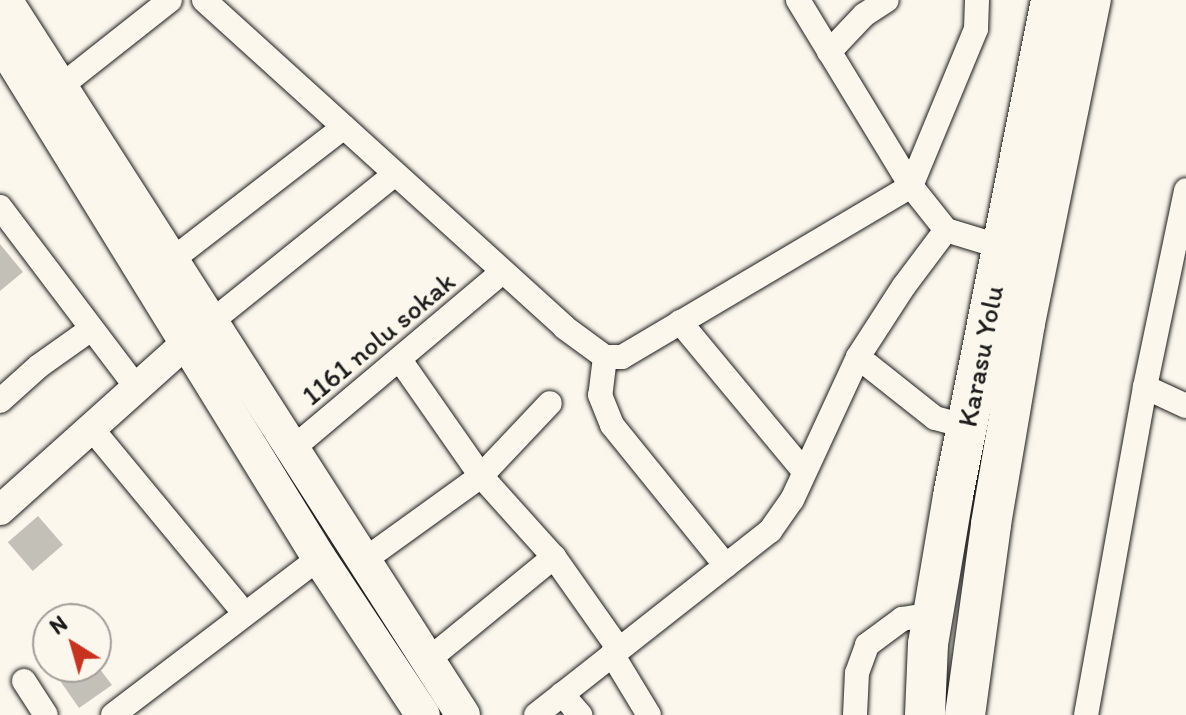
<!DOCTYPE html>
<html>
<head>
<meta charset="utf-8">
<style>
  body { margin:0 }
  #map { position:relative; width:1186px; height:715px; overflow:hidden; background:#fbf7ec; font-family:Itim,sans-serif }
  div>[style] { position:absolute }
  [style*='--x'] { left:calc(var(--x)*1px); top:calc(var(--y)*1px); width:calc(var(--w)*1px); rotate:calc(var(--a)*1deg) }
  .building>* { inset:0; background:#c3c0b8; transform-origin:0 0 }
  .roads { filter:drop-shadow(0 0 2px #1c1c1c) drop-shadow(0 0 2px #1c1c1c) }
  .minor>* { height:24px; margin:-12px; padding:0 12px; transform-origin:12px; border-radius:12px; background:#fbf7ec }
  .tertiary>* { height:30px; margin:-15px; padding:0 15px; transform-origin:15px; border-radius:15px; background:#fbf7ec }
  .secondary>* { height:34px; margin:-17px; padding:0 17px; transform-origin:17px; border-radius:17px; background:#fbf7ec }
  .trunk>* { height:40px; margin:-20px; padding:0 20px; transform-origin:20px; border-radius:20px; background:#fbf7ec }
  span { translate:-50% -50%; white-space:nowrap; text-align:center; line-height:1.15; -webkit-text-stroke:6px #fbf7ec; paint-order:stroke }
  .street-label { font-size:28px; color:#1c1c1c }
  .north { position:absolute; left:32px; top:603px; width:80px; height:80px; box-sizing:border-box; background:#fbf7ec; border:2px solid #a29f99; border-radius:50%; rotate:323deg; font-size:22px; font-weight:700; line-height:32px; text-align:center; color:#1c1c1c }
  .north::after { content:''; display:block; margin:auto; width:28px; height:36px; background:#c8321e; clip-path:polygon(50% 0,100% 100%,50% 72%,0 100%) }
</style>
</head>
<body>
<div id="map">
  <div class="building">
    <i style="clip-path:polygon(0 244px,23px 272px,0 291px)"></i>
    <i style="left:38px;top:516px;width:38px;height:40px;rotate:49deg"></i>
    <i style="clip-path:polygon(96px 664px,112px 685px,79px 708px,56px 675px,67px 667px,96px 667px)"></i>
  </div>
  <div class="roads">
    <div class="minor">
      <i style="--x:204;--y:0;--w:486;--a:42.2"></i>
      <i style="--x:564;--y:327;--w:51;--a:36.2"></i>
      <i style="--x:605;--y:357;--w:17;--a:0"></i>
      <i style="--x:622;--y:357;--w:336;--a:-30.6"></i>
      <i style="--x:911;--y:186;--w:170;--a:-67.5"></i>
      <i style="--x:976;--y:29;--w:29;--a:-88"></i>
      <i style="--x:798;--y:0;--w:218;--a:58.7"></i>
      <i style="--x:911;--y:186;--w:56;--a:51.5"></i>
      <i style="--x:946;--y:230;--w:59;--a:16.9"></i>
      <i style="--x:829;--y:52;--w:51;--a:-46.6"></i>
      <i style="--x:864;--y:15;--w:27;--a:-33"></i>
      <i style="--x:60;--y:87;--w:140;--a:-38.3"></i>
      <i style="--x:0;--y:207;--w:227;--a:52.9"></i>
      <i style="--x:173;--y:259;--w:216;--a:-37.7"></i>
      <i style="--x:211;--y:322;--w:235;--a:-38.8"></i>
      <i style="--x:680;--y:322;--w:192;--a:50.3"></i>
      <i style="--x:605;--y:357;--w:38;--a:97"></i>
      <i style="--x:600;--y:395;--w:32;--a:68"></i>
      <i style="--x:612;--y:425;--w:181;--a:51"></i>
      <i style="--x:858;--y:357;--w:98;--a:38.4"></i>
      <i style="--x:935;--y:418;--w:31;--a:15"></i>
      <i style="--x:400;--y:360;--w:141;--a:55.1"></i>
      <i style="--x:481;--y:476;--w:109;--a:48"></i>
      <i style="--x:554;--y:557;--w:113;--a:54.8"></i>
      <i style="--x:1145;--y:387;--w:45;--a:24.9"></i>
      <i style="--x:0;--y:401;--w:52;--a:-41.9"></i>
      <i style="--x:39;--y:366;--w:64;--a:-35.4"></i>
      <i style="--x:92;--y:429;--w:239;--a:50.4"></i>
      <i style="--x:292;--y:449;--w:275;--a:-40.1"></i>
      <i style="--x:363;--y:561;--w:145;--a:-35.8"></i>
      <i style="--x:481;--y:476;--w:100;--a:-46.6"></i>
      <i style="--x:612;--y:654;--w:71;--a:58.8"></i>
      <i style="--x:428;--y:660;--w:163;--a:-39.3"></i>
      <i style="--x:24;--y:681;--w:40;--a:57.1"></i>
      <i style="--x:562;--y:694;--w:28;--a:49"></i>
      <i style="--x:113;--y:715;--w:259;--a:-37.3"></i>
      <i style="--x:536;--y:715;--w:298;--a:-38.2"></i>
      <i style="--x:770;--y:531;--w:38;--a:-55"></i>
      <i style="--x:792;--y:500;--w:157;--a:-65.2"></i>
      <i style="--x:858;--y:357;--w:85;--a:-57.1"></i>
      <i style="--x:904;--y:286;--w:70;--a:-53.1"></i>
      <i style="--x:855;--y:715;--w:42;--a:-87.3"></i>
      <i style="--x:857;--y:673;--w:30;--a:-70"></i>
      <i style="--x:867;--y:645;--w:44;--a:-36.6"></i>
      <i style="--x:902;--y:619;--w:31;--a:-9"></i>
      <i style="--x:1086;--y:715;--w:333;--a:-79.8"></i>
      <i style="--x:1145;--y:387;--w:201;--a:-78.2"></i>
    </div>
    <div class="tertiary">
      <i style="--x:0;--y:510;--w:250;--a:-41.9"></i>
    </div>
    <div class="secondary">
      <i style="--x:5;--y:0;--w:849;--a:57.36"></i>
      <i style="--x:0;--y:40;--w:608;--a:58.37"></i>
      <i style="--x:319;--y:558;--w:188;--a:56.5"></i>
    </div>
    <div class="trunk">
      <i style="--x:925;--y:715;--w:71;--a:-87.6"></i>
      <i style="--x:928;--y:644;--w:150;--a:-80.4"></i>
      <i style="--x:953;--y:496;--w:506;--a:-78.82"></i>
      <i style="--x:965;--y:715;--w:193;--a:-82.2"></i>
      <i style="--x:991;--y:524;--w:204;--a:-80.4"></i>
      <i style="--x:1025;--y:323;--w:330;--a:-78.5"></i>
    </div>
  </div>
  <div class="street-label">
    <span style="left:378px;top:338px;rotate:-40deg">1161 nolu sokak</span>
    <span style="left:980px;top:356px;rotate:-79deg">Karasu Yolu</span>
  </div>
  <div class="north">N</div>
</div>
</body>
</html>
